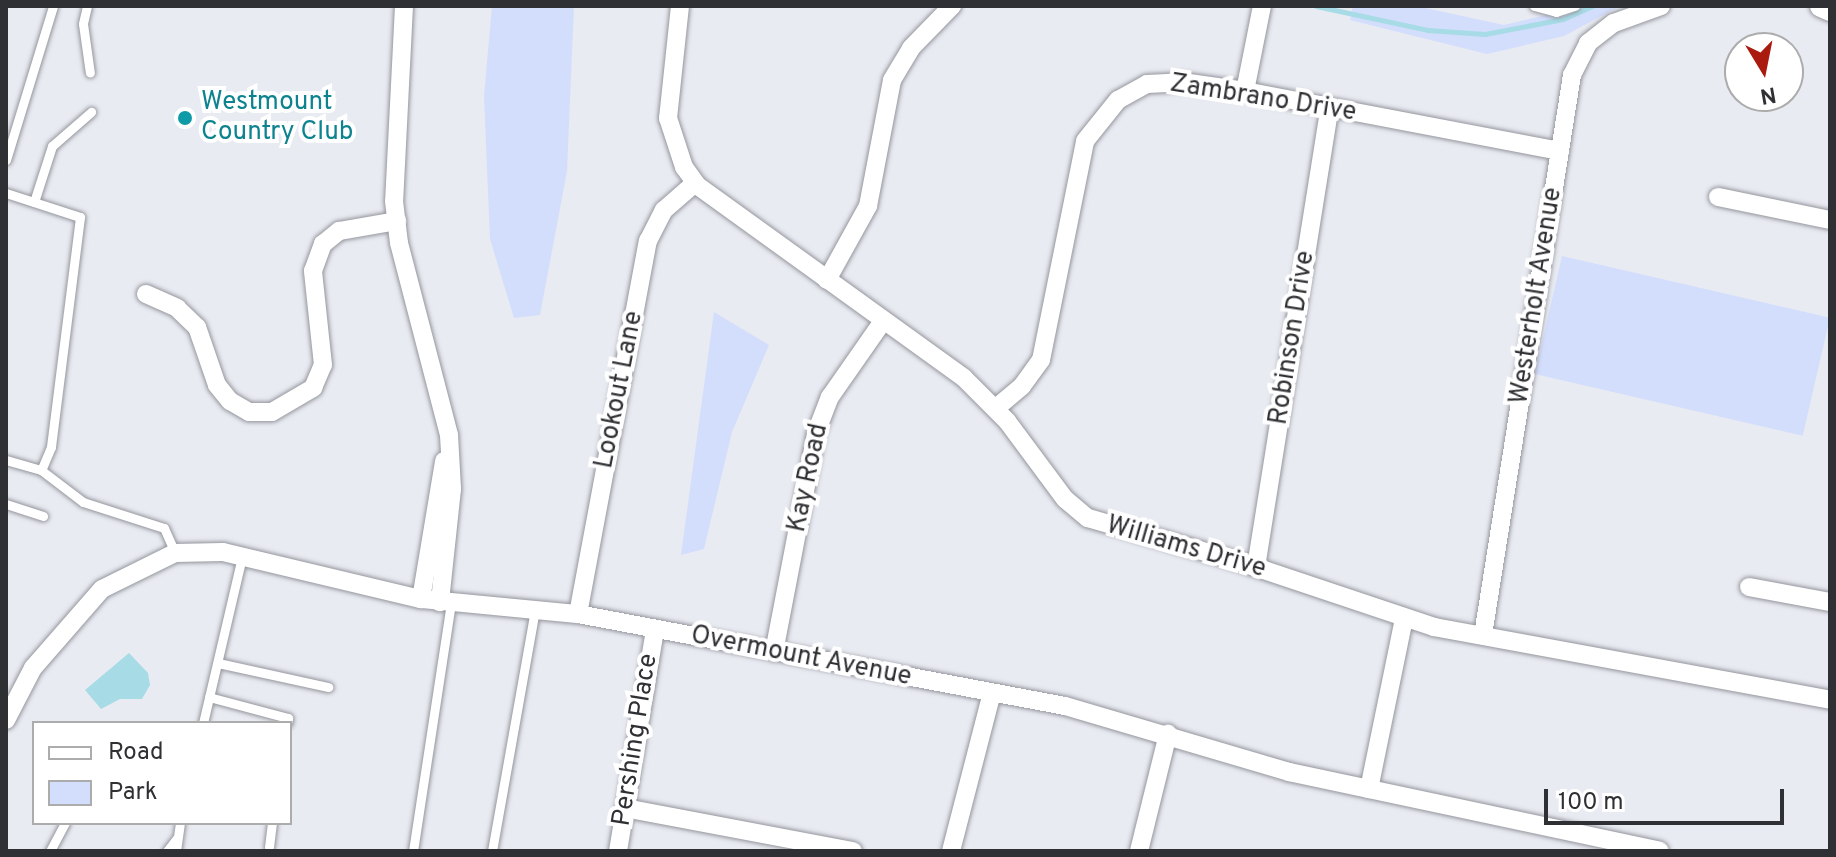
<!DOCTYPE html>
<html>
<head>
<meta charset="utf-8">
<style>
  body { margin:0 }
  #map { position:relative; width:1836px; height:857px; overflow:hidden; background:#e9ebf2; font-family:Overpass,sans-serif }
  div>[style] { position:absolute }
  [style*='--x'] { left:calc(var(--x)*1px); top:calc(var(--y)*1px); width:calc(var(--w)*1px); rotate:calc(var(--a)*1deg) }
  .green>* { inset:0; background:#d3defc; transform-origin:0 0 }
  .water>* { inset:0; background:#a7dbe6 }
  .stream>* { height:5px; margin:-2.5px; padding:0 2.5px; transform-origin:2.5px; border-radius:2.5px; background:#a7dbe6 }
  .roads { filter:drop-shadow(0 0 2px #94969d) drop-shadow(0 0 2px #94969d) }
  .service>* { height:9px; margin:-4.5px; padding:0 4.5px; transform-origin:4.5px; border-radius:4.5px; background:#fff }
  .minor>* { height:18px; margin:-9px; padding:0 9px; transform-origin:9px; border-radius:9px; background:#fff }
  .tertiary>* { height:22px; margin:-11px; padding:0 11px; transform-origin:11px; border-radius:11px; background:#fff }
  .dots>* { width:22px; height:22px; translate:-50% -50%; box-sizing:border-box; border:4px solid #fff; border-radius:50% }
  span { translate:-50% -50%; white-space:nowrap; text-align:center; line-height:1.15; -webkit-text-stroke:8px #fff; paint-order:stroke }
  .street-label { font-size:26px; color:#2f3033 }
  .culture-label { font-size:26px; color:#0d838f }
  .left { translate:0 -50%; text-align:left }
  .frame { position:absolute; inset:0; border:8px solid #2f3033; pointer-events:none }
  .legend { position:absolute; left:32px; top:721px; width:260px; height:104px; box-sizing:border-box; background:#fff; border:2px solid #acacad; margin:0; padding:10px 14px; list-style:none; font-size:24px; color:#2f3033 }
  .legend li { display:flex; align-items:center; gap:16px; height:40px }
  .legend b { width:40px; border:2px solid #acacad }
  .north { position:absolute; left:1724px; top:32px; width:80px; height:80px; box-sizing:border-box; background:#fff; border:2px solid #acacad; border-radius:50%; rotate:170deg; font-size:22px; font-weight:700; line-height:32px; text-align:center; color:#2f3033 }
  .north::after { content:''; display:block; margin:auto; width:28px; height:36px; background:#ab1a0e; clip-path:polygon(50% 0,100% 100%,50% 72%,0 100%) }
  .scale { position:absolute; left:1544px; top:789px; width:240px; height:36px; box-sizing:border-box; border:4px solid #2f3033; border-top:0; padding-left:10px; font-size:24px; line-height:28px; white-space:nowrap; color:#2f3033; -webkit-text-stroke:6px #fff; paint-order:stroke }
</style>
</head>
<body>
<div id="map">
  <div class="green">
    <i style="clip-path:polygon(492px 6px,574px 6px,567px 171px,540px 315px,514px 318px,490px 239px,484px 96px)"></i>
    <i style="clip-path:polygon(1353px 6px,1416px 6px,1504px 25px,1584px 6px,1620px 6px,1564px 36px,1487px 54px,1350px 20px)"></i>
    <i style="left:1562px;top:256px;width:275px;height:121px;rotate:13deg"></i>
    <i style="clip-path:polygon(714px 312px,769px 345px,732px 432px,704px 549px,681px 555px)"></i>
  </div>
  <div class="water">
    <i style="clip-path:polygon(129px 653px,148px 673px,150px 685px,142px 699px,120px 699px,101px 709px,85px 690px)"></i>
  </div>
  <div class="stream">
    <i style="--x:1316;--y:6;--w:115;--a:12.1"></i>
    <i style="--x:1428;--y:30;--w:57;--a:4"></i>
    <i style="--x:1485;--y:34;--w:79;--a:-10.9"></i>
    <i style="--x:1563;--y:19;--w:32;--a:-24"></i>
  </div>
  <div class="roads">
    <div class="service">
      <i style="--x:87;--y:6;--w:18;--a:103"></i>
      <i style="--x:83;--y:24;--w:49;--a:81.9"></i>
      <i style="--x:1534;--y:6;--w:23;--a:15"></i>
      <i style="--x:1556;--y:12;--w:20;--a:-18"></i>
      <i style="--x:6;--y:160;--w:161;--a:-73"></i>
      <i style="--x:6;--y:193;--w:78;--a:18"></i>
      <i style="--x:80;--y:217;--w:232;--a:97.2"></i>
      <i style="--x:51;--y:447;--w:25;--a:113"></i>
      <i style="--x:41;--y:470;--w:36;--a:-164"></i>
      <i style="--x:34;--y:202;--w:59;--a:-72.2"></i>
      <i style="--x:52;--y:146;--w:52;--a:-41.1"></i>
      <i style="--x:41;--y:470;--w:53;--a:37.3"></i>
      <i style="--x:83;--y:502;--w:85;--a:17.8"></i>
      <i style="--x:164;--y:528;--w:27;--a:66"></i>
      <i style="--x:6;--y:504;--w:39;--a:18"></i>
      <i style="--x:218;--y:663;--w:113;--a:12.3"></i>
      <i style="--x:209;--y:697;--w:82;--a:14.9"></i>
      <i style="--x:288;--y:718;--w:5;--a:101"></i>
      <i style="--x:203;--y:723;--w:171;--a:-76.8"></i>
      <i style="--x:269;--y:847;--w:24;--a:-83"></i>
      <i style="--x:50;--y:851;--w:32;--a:-62"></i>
      <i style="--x:167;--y:851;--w:16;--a:-52"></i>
      <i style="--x:176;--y:851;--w:28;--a:-82"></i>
      <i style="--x:413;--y:851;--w:251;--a:-81.3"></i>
      <i style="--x:492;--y:851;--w:245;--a:-79.9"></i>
    </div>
    <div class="minor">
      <i style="--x:404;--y:6;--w:195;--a:92.9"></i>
      <i style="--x:394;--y:201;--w:42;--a:83.2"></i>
      <i style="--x:399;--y:243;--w:198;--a:75.4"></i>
      <i style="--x:449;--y:435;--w:54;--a:86.8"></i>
      <i style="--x:452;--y:489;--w:114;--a:96.1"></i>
      <i style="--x:680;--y:6;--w:113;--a:96.1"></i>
      <i style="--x:668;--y:118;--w:52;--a:71.9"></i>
      <i style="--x:684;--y:167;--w:24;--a:54"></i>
      <i style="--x:698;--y:186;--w:328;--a:35.8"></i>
      <i style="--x:964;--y:378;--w:61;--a:45"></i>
      <i style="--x:1007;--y:421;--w:97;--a:53.4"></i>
      <i style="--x:1065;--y:499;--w:30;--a:40"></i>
      <i style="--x:1088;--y:518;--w:155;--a:16.1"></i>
      <i style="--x:1237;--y:561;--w:208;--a:18.5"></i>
      <i style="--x:1434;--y:627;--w:403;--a:10.4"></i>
      <i style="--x:1245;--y:91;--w:87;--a:-78.7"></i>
      <i style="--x:1718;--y:197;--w:114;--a:11.6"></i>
      <i style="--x:827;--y:280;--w:85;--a:-61"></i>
      <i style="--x:868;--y:206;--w:128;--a:-79.2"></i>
      <i style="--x:892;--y:80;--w:37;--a:-59"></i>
      <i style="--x:911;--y:48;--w:59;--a:-45.7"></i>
      <i style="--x:146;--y:294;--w:34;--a:24"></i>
      <i style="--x:177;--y:308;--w:28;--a:44"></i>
      <i style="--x:197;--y:327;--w:61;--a:71"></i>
      <i style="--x:217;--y:385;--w:21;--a:51"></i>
      <i style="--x:230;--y:401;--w:22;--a:30"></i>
      <i style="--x:249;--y:412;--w:23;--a:0"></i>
      <i style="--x:272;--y:412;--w:48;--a:-30.3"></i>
      <i style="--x:313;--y:388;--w:25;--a:-67"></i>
      <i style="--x:323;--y:365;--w:95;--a:-96.1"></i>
      <i style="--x:313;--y:271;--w:29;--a:-70"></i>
      <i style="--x:323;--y:244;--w:21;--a:-39"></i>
      <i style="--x:339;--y:231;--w:59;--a:-9.8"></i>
      <i style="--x:996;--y:408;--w:34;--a:-40"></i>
      <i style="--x:1022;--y:386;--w:32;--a:-54"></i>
      <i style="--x:1041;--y:360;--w:223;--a:-78.6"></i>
      <i style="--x:1085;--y:141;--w:53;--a:-51.2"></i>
      <i style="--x:1118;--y:100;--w:33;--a:-29"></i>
      <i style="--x:1147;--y:84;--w:35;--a:-3"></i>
      <i style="--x:1182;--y:82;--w:64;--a:8.1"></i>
      <i style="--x:1245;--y:91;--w:321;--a:10.8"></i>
      <i style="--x:1256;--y:567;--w:464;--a:-80.9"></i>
      <i style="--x:1749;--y:587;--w:82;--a:10.5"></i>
      <i style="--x:421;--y:599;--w:140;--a:-80.5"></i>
      <i style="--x:578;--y:614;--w:380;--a:-79.4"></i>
      <i style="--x:648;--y:241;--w:35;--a:-63"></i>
      <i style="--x:664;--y:210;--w:41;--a:-41.1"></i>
      <i style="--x:1483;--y:635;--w:567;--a:-80.97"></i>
      <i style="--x:1572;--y:75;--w:36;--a:-63"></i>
      <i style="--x:1588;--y:43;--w:33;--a:-38"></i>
      <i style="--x:1614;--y:23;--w:50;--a:-19.9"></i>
      <i style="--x:774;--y:652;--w:223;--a:-79.1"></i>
      <i style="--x:816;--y:433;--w:39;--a:-69"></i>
      <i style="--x:830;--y:397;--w:93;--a:-55.1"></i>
      <i style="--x:6;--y:720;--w:59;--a:-62.6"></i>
      <i style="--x:33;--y:668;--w:105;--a:-48.9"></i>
      <i style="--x:102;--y:589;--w:81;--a:-26.3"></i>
      <i style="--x:175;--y:553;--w:48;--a:-1.2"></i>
      <i style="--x:223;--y:552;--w:204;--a:13.4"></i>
      <i style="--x:421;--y:599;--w:158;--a:5.5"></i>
      <i style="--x:578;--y:614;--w:496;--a:10.7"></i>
      <i style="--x:1065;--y:706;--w:234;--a:16.4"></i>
      <i style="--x:1289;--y:772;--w:379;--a:12"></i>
      <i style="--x:1369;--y:789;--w:174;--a:-78.4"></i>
      <i style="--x:625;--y:808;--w:232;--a:10.7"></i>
      <i style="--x:618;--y:851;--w:225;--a:-80.5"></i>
      <i style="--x:951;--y:851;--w:163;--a:-75.5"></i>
      <i style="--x:1139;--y:851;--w:121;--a:-76.1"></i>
    </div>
    <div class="tertiary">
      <i style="--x:1821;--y:6;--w:10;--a:24"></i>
    </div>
  </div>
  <div class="dots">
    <i style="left:185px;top:118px;background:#0f9aa8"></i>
  </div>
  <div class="street-label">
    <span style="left:1263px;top:99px;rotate:9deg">Zambrano Drive</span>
    <span style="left:1537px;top:296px;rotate:-81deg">Westerholt Avenue</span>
    <span style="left:1293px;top:338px;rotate:-81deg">Robinson Drive</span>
    <span style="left:620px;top:390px;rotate:-79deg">Lookout Lane</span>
    <span style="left:809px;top:478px;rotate:-78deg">Kay Road</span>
    <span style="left:1186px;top:548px;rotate:16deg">Williams Drive</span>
    <span style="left:801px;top:657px;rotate:11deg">Overmount Avenue</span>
    <span style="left:636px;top:740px;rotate:-81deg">Pershing Place</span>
  </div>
  <div class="culture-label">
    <span class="left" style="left:201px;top:118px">Westmount<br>Country Club</span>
  </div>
  <div class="frame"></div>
  <ul class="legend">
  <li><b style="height:10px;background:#fff"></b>Road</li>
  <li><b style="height:22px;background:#d3defc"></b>Park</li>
  </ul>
  <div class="north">N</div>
  <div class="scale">100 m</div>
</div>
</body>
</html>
